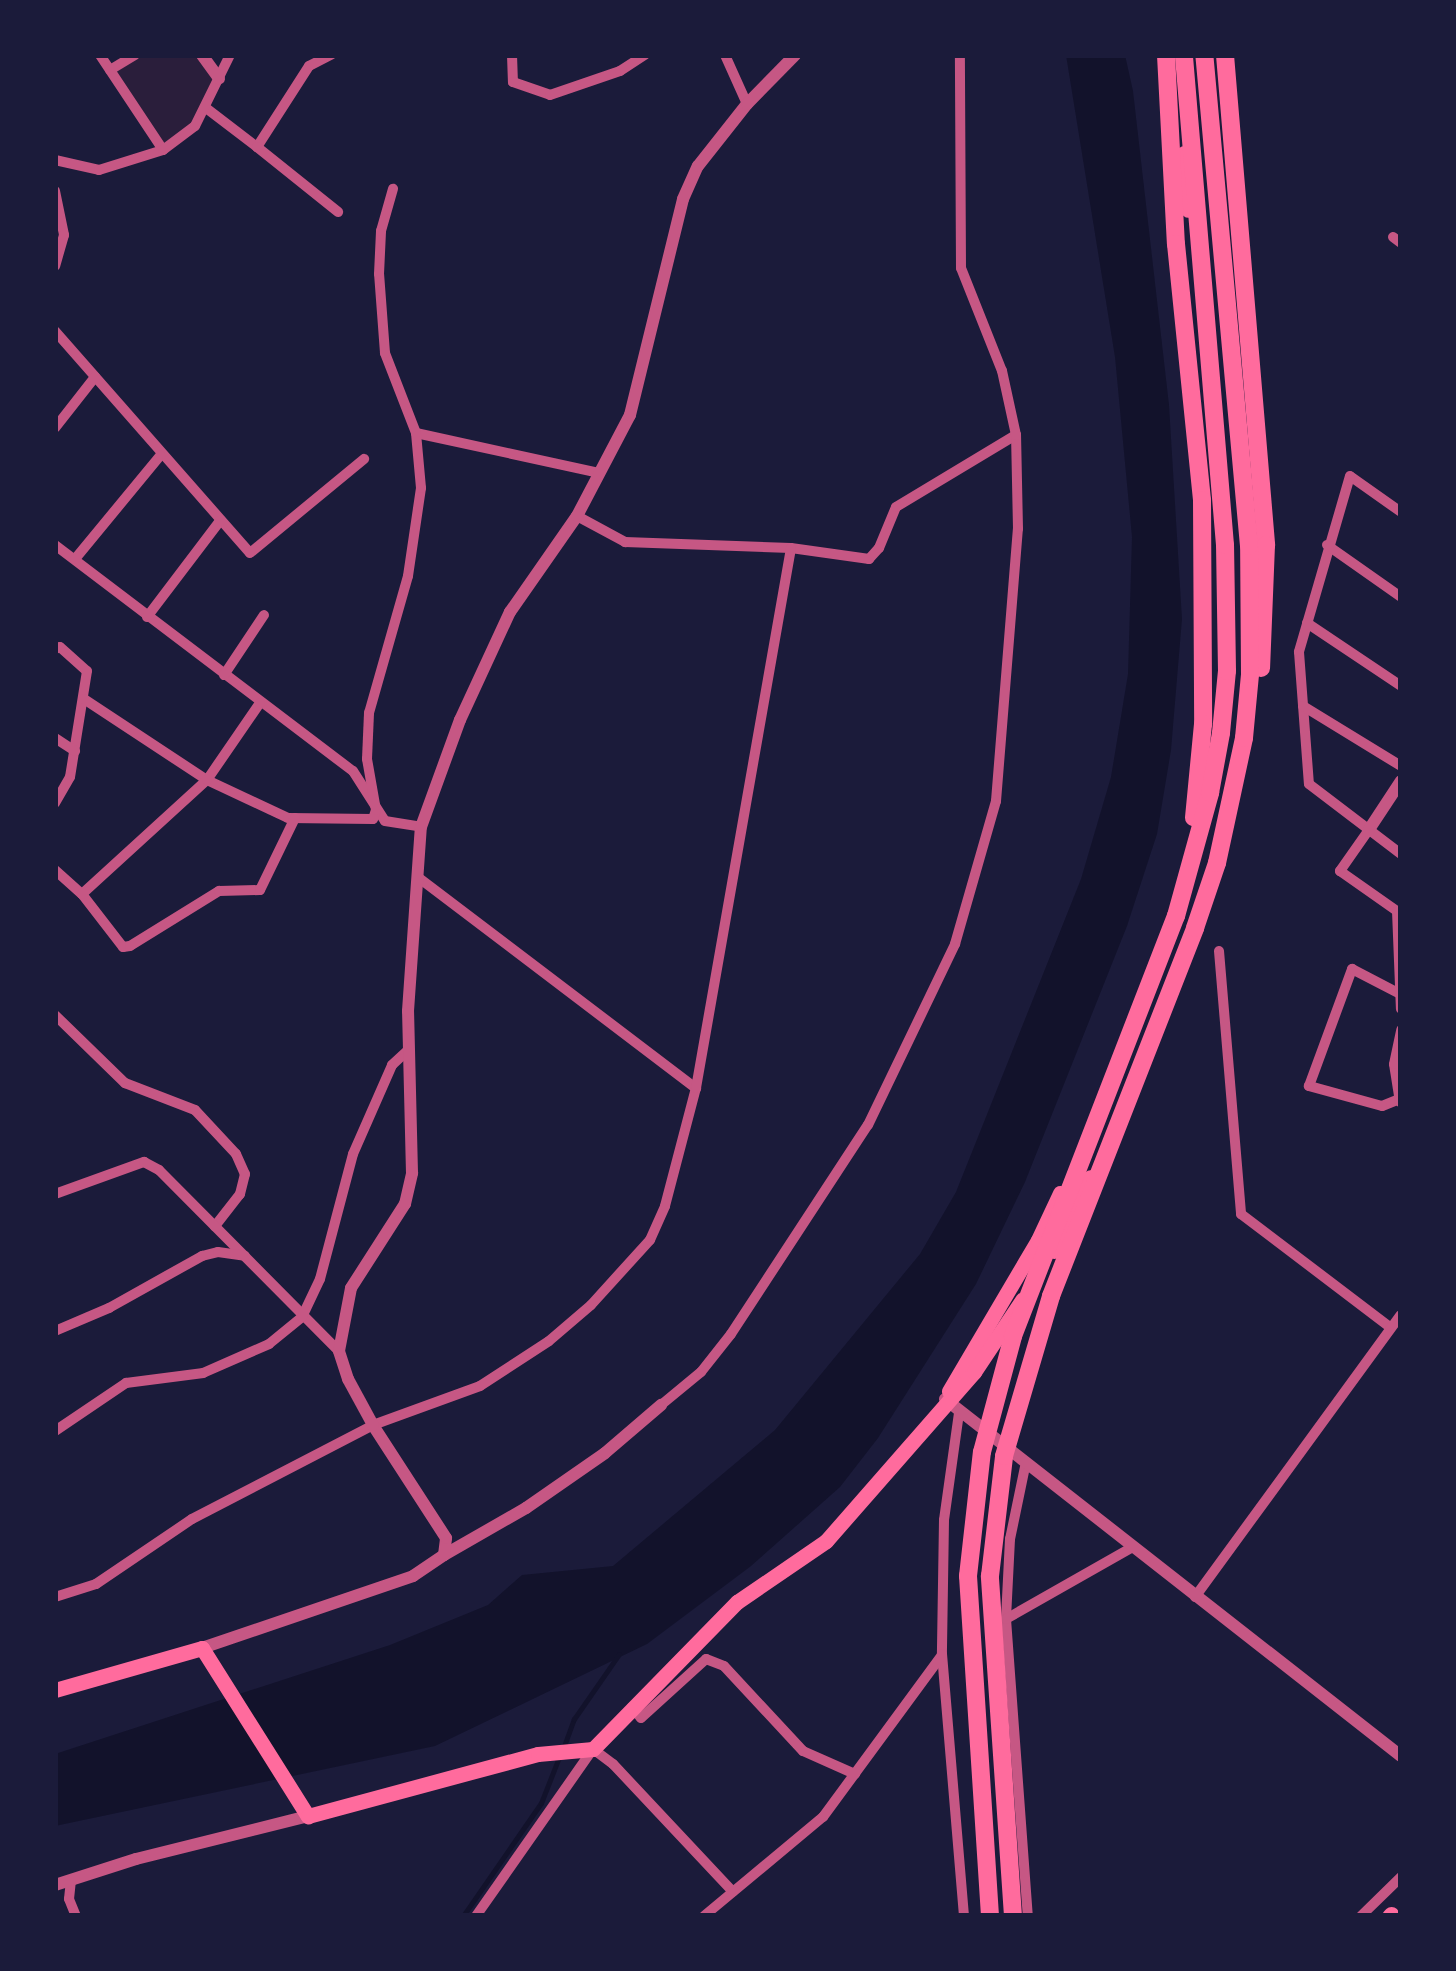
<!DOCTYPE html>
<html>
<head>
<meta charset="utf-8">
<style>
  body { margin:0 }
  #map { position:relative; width:1456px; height:1971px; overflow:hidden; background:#1b1b3a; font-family:Lato,sans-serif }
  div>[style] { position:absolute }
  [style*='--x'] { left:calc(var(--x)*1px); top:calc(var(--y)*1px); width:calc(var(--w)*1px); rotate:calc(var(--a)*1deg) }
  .green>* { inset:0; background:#2a1e3b }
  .water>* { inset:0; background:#12122b }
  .stream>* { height:5px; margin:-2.5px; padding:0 2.5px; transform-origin:2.5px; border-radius:2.5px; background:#12122b }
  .minor>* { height:10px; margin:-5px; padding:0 5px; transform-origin:5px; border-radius:5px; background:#c65784 }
  .tertiary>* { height:12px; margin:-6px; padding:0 6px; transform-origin:6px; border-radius:6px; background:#c65784 }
  .primary>* { height:15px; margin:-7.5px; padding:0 7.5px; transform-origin:7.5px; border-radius:7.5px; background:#ff6b9d }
  .trunk>* { height:15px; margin:-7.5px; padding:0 7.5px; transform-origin:7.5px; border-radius:7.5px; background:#ff6b9d }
  .motorway>* { height:18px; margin:-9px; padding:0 9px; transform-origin:9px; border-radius:9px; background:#ff6b9d }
  .rail>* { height:5px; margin:-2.5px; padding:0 2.5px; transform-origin:2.5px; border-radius:2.5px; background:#a44b75 }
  span { translate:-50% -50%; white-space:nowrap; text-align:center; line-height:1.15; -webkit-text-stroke:9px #1b1b3a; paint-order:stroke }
  .frame { position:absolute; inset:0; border:58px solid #1b1b3a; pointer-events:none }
</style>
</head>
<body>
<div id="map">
  <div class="green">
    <i style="clip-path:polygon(135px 55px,202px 55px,219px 78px,195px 126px,163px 150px,110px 70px)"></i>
  </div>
  <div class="water">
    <i style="clip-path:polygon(1066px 55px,1125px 55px,1133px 91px,1169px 405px,1182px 619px,1171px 750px,1157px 834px,1127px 926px,1025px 1182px,976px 1284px,878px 1438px,840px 1487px,751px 1566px,647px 1644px,435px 1746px,55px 1826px,55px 1754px,390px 1645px,488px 1605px,522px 1575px,613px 1566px,775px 1430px,920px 1254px,956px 1192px,1081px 879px,1111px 777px,1128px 674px,1132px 537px,1115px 357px)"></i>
  </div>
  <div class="stream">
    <i style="--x:564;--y:1746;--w:29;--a:-70"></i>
    <i style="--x:574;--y:1719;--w:79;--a:-55.3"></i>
    <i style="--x:463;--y:1916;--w:137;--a:-55.4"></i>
    <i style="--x:541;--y:1803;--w:49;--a:-68.6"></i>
  </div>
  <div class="minor">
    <i style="--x:100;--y:55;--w:114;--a:56.4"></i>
    <i style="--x:512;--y:55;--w:27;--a:88"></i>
    <i style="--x:513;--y:82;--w:39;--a:19"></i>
    <i style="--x:550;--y:95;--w:74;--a:-18.9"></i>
    <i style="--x:620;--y:71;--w:30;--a:-33"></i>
    <i style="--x:725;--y:55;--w:54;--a:65.8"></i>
    <i style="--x:110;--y:70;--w:29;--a:-31"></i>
    <i style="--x:206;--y:108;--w:64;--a:37.4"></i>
    <i style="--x:257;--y:147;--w:96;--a:-57.3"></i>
    <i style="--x:309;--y:66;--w:25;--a:-27"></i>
    <i style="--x:257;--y:147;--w:104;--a:38.7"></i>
    <i style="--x:55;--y:160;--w:45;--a:12.8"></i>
    <i style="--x:99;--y:170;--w:67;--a:-17.4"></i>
    <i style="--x:163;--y:150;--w:40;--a:-37"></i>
    <i style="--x:195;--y:126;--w:79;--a:-63.8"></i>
    <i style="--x:55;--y:191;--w:45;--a:78.4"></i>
    <i style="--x:64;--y:235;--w:32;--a:106"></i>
    <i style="--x:1393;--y:237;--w:10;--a:37"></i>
    <i style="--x:55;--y:331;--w:295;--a:48.7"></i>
    <i style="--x:250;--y:553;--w:148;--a:-39.5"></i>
    <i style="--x:55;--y:428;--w:65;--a:-51.9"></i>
    <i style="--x:416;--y:433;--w:187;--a:12.3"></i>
    <i style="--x:1401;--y:512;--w:62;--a:-144.8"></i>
    <i style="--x:1350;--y:476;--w:183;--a:106.2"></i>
    <i style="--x:1299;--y:652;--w:132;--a:85.7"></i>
    <i style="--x:1309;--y:784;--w:116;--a:37.3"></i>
    <i style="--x:577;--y:516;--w:55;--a:28.4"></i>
    <i style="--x:625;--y:542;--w:166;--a:2.1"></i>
    <i style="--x:791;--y:548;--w:79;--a:8"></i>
    <i style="--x:869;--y:559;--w:15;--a:-48"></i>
    <i style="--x:879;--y:548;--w:44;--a:-67.5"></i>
    <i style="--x:896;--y:507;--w:140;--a:-31"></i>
    <i style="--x:55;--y:545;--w:374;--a:37.2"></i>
    <i style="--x:353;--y:771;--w:59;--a:57.4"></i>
    <i style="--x:385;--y:821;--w:36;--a:9"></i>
    <i style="--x:1327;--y:545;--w:90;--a:35.1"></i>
    <i style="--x:75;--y:559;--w:134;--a:-50.5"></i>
    <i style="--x:147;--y:617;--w:121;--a:-52.8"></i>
    <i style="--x:1307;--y:623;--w:113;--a:33.8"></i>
    <i style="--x:55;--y:649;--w:5;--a:-22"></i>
    <i style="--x:60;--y:647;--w:36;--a:42"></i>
    <i style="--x:87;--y:671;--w:107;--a:99.1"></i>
    <i style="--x:70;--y:777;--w:30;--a:120"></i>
    <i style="--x:224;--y:675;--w:72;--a:-56.3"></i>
    <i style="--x:84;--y:699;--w:147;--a:33.4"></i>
    <i style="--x:207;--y:780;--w:89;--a:25.1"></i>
    <i style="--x:288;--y:818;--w:85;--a:0.7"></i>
    <i style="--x:373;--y:819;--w:9;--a:-72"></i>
    <i style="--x:1303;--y:706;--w:115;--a:31.5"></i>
    <i style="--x:55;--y:738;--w:24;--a:33"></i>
    <i style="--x:376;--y:810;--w:52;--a:-100"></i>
    <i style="--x:367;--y:759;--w:46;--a:-87.5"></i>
    <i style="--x:369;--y:713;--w:142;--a:-74.1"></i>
    <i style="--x:408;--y:576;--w:89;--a:-81.6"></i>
    <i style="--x:421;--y:488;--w:55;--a:-95.2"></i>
    <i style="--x:416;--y:433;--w:86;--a:-111.2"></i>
    <i style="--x:385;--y:353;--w:79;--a:-94.3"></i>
    <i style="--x:379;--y:274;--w:43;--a:-87.3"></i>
    <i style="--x:381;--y:231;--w:44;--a:-74.1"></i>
    <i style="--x:1368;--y:831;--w:49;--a:125"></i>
    <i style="--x:1340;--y:871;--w:70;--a:35.1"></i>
    <i style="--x:1397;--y:911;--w:98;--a:87.7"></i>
    <i style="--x:55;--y:870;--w:36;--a:42"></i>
    <i style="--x:82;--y:894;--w:67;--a:52.3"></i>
    <i style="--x:123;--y:947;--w:7;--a:-8"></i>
    <i style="--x:130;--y:946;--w:105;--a:-31.7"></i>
    <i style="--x:219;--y:891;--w:41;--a:-1.4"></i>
    <i style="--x:260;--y:890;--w:80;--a:-64.1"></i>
    <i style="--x:419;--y:878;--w:348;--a:37.2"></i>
    <i style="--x:82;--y:894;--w:169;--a:-42.4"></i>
    <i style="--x:207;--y:780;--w:93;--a:-55.5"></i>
    <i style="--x:1219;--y:951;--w:264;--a:85.2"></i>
    <i style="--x:1241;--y:1214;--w:188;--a:37.2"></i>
    <i style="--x:55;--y:1015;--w:98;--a:44.2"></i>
    <i style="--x:125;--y:1083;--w:75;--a:21.1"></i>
    <i style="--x:195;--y:1110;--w:60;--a:47"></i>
    <i style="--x:236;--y:1154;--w:22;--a:66"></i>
    <i style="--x:245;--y:1174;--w:21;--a:104"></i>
    <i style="--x:240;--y:1194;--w:41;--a:128"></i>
    <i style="--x:1397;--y:1100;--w:16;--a:158"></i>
    <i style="--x:1382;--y:1106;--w:76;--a:-164.7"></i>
    <i style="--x:1309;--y:1086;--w:125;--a:-69.8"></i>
    <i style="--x:1352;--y:969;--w:54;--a:27.5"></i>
    <i style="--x:1400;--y:1102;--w:38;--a:-99"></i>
    <i style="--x:1394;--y:1064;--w:35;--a:-78"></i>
    <i style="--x:55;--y:1194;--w:95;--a:-19.8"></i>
    <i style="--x:144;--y:1162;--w:17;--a:28"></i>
    <i style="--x:159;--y:1170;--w:255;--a:45.2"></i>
    <i style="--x:55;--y:1331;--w:59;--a:-23.1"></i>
    <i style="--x:109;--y:1308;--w:107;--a:-29.2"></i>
    <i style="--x:202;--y:1256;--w:16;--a:-14"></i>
    <i style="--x:218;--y:1252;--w:27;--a:8"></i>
    <i style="--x:661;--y:1405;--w:52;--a:-39.5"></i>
    <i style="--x:701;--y:1372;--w:48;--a:-51.7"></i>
    <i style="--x:731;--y:1334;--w:250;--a:-56.8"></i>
    <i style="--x:868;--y:1125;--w:201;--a:-64.3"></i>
    <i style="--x:955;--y:944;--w:149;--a:-74"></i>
    <i style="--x:996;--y:801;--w:273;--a:-85.4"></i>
    <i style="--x:1018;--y:529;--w:94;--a:-91.2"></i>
    <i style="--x:1016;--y:435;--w:66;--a:-102.3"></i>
    <i style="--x:1002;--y:371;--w:111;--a:-111.7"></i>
    <i style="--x:961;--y:268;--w:213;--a:-90.3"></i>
    <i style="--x:959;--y:1413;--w:108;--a:98"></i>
    <i style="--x:944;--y:1520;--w:134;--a:90.9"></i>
    <i style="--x:942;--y:1654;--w:263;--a:85.2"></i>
    <i style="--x:55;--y:1431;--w:86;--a:-34.1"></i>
    <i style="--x:126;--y:1383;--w:78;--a:-7.4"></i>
    <i style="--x:203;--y:1373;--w:72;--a:-23.7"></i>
    <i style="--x:269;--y:1344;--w:43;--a:-39.3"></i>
    <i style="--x:302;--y:1317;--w:42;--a:-64.7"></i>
    <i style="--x:320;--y:1279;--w:129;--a:-75.2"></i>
    <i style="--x:353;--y:1154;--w:97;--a:-66.3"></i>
    <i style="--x:392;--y:1065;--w:23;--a:-43"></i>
    <i style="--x:1026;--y:1462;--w:79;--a:101.7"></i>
    <i style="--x:1010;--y:1539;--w:80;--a:92.9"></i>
    <i style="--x:1006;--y:1619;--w:298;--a:85.8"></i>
    <i style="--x:55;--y:1597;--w:43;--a:-17.6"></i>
    <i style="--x:96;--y:1584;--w:116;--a:-34.1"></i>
    <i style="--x:192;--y:1519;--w:204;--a:-27.4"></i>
    <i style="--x:373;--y:1425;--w:114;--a:-20"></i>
    <i style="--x:480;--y:1386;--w:82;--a:-33.1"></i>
    <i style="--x:549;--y:1341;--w:55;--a:-40.6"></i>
    <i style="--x:591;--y:1305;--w:88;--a:-47.8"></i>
    <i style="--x:650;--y:1240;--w:37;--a:-66"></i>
    <i style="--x:665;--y:1206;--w:122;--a:-75.3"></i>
    <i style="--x:696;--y:1088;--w:548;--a:-80.02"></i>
    <i style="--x:1195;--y:1597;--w:349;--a:-53.9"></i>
    <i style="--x:1006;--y:1619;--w:144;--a:-29.6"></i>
    <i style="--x:632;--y:1707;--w:14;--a:51"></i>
    <i style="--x:641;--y:1718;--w:88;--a:-42.2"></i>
    <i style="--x:706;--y:1659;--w:19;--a:21"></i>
    <i style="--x:724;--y:1666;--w:116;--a:47.1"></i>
    <i style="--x:803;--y:1751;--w:57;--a:23.9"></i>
    <i style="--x:71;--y:1880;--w:19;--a:96"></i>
    <i style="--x:69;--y:1899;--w:18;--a:68"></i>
    <i style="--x:476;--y:1916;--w:204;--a:-55"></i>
    <i style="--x:593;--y:1749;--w:25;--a:37"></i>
    <i style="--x:613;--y:1764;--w:175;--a:46.8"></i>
    <i style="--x:704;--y:1916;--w:155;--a:-39.8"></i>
    <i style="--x:823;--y:1817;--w:201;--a:-53.7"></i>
    <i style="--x:1361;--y:1916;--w:56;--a:-44.3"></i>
  </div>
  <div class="tertiary">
    <i style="--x:202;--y:55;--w:29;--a:54"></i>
    <i style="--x:1368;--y:831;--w:60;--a:-56.6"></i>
    <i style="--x:945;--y:1399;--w:579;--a:38.06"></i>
    <i style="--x:444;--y:1555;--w:95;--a:-29.8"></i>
    <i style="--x:526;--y:1508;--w:96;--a:-34.8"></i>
    <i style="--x:605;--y:1453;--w:74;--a:-40.6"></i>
    <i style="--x:202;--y:1648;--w:223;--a:-18.8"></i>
    <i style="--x:413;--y:1576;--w:37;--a:-34"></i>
    <i style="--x:444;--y:1555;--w:17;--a:-83"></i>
    <i style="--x:446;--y:1538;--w:135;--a:-122.9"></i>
    <i style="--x:373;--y:1425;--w:52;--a:-118.5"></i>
    <i style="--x:348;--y:1379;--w:29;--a:-108"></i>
    <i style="--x:339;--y:1351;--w:64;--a:-79.2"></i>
    <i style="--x:351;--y:1288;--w:100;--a:-57.3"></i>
    <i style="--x:405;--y:1204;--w:32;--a:-77"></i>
    <i style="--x:412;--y:1173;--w:162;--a:-91.4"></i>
    <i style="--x:408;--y:1011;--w:184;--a:-86"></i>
    <i style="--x:421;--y:827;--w:114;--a:-70"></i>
    <i style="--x:460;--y:720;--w:119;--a:-65.2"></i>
    <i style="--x:510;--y:612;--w:117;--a:-55.1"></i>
    <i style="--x:577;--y:516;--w:114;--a:-62.3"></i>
    <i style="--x:630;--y:415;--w:222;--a:-76.2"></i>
    <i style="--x:683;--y:199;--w:36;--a:-66"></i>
    <i style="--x:698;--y:166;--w:79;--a:-51.7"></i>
    <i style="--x:747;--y:104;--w:69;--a:-45.6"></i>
    <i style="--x:55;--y:1885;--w:85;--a:-17.8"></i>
    <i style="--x:136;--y:1859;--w:177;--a:-14"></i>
  </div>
  <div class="primary">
    <i style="--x:1184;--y:153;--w:57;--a:86"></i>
    <i style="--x:1054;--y:1251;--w:82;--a:-64.1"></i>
    <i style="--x:949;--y:1391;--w:175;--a:-59.5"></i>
    <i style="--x:1038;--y:1240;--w:52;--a:-64.9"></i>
    <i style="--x:55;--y:1690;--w:153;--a:-15.9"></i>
    <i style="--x:202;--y:1648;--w:199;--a:57.8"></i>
    <i style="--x:308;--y:1816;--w:238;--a:-15.1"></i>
    <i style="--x:538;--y:1754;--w:55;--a:-5.2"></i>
    <i style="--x:593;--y:1749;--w:206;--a:-45.6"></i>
    <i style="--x:737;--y:1602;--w:108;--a:-34.4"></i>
    <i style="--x:826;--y:1541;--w:225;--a:-48.8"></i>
    <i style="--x:974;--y:1372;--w:87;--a:-56.3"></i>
  </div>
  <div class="trunk">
    <i style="--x:1389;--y:1916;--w:3;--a:-45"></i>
  </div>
  <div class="motorway">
    <i style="--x:1166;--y:55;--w:189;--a:87"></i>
    <i style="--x:1176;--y:244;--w:257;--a:84.2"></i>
    <i style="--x:1202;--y:500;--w:224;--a:89.7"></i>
    <i style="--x:1203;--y:724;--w:94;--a:95.5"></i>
    <i style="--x:1225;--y:55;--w:492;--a:85.2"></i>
    <i style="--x:1266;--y:545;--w:123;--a:92.3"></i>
    <i style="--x:990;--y:1916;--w:341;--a:-93.7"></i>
    <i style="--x:968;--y:1576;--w:125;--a:-83.6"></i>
    <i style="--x:982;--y:1452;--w:120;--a:-75"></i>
    <i style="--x:1013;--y:1336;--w:451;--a:-68.8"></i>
    <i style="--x:1176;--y:916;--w:128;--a:-74.5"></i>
    <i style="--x:1210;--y:793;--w:61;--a:-79.6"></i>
    <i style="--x:1221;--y:733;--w:62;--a:-84.5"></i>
    <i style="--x:1227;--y:671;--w:126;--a:-90.9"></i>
    <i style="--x:1225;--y:545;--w:492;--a:-94.8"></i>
    <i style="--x:1013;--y:1916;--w:341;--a:-93.9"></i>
    <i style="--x:990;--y:1576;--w:121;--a:-83.3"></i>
    <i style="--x:1004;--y:1456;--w:167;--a:-73.6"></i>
    <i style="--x:1051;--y:1296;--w:395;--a:-68.6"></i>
    <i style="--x:1195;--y:928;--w:69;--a:-71.3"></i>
    <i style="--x:1217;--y:863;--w:128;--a:-77.8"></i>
    <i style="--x:1244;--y:738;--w:64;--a:-84.6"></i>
    <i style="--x:1250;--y:674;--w:128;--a:-90.4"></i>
    <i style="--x:1249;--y:546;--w:493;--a:-95.2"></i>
  </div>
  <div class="rail">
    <i style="--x:1400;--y:1916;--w:1;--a:-45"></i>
  </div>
  <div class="frame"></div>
</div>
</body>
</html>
